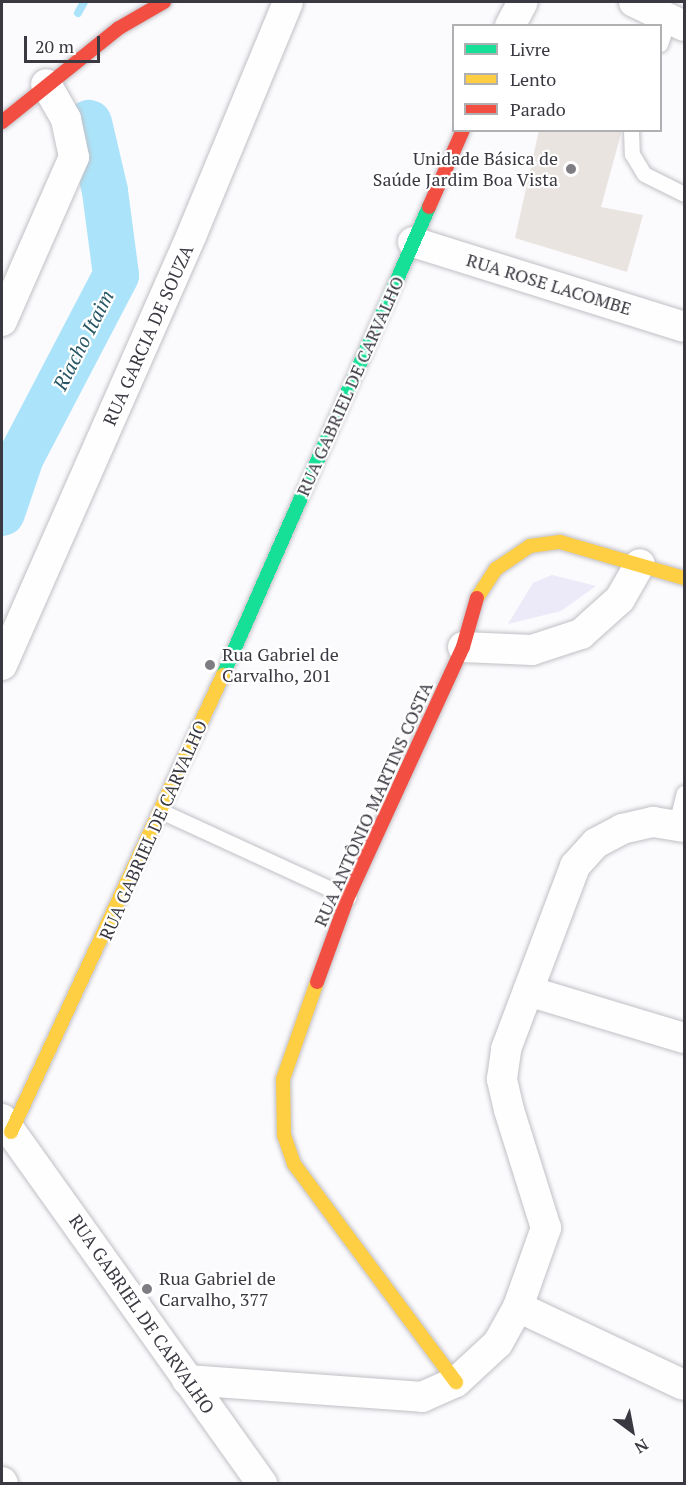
<!DOCTYPE html>
<html>
<head>
<meta charset="utf-8">
<style>
  body { margin:0 }
  #map { position:relative; width:686px; height:1485px; overflow:hidden; background:#fbfafd; font-family:"PT Serif",serif }
  div>[style] { position:absolute }
  [style*='--x'] { left:calc(var(--x)*1px); top:calc(var(--y)*1px); width:calc(var(--w)*1px); rotate:calc(var(--a)*1deg) }
  .green>* { inset:0; background:#ece9f9 }
  .stream>* { height:8px; margin:-4px; padding:0 4px; transform-origin:4px; border-radius:4px; background:#abe4fa }
  .river>* { height:46px; margin:-23px; padding:0 23px; transform-origin:23px; border-radius:23px; background:#abe4fa }
  .building>* { inset:0; background:#eae4e1 }
  .roads { filter:drop-shadow(0 0 2px #c1c0c5) drop-shadow(0 0 2px #c1c0c5) }
  .lane>* { height:15px; margin:-7.5px; padding:0 7.5px; transform-origin:7.5px; border-radius:7.5px; background:#fefeff }
  .street>* { height:30px; margin:-15px; padding:0 15px; transform-origin:15px; border-radius:15px; background:#fefeff }
  .fast>* { height:14px; margin:-7px; padding:0 7px; transform-origin:7px; border-radius:7px; background:#16e098 }
  .slow>* { height:14px; margin:-7px; padding:0 7px; transform-origin:7px; border-radius:7px; background:#ffcf43 }
  .jam>* { height:14px; margin:-7px; padding:0 7px; transform-origin:7px; border-radius:7px; background:#f24e42 }
  .dots>* { width:16px; height:16px; translate:-50% -50%; box-sizing:border-box; border:3px solid #fff; border-radius:50% }
  span { translate:-50% -50%; white-space:nowrap; text-align:center; line-height:1.15; -webkit-text-stroke:4.5px #fff; paint-order:stroke }
  .poi-label { font-size:18px; color:#3a3942 }
  .right { translate:-100% -50%; text-align:right }
  .left { translate:0 -50%; text-align:left }
  .street-label { font-size:18px; color:#3a3942 }
  .water-label { font-size:20px; color:#275665; font-style:italic }
  .frame { position:absolute; inset:0; border:3px solid #3a3942; pointer-events:none }
  .legend { position:absolute; left:452px; top:24px; width:210px; height:108px; box-sizing:border-box; background:#fff; border:2px solid #b0b0b3; margin:0; padding:8px 10px; list-style:none; font-size:18px; color:#3a3942 }
  .legend li { display:flex; align-items:center; gap:12px; height:30px }
  .legend b { width:30px; border:2px solid #b0b0b3 }
  .north { position:absolute; left:602px; top:1401px; width:60px; height:60px; -webkit-text-stroke:4px #fff; paint-order:stroke; rotate:148deg; font-size:16px; font-weight:700; line-height:24px; text-align:center; color:#3a3942 }
  .north::after { content:''; display:block; margin:auto; width:21px; height:27px; background:#3a3942; clip-path:polygon(50% 0,100% 100%,50% 72%,0 100%) }
  .scale { position:absolute; left:24px; top:36px; width:76px; height:27px; box-sizing:border-box; border:3px solid #3a3942; border-top:0; padding-left:8px; font-size:18px; line-height:21px; white-space:nowrap; color:#3a3942; -webkit-text-stroke:4px #fff; paint-order:stroke }
</style>
</head>
<body>
<div id="map">
  <div class="green">
    <i style="clip-path:polygon(552px 575px,596px 586px,561px 611px,508px 624px,533px 583px)"></i>
  </div>
  <div class="stream">
    <i style="--x:78;--y:13;--w:13;--a:-61"></i>
  </div>
  <div class="river">
    <i style="--x:2;--y:513;--w:59;--a:-71.3"></i>
    <i style="--x:21;--y:457;--w:205;--a:-62.4"></i>
    <i style="--x:116;--y:275;--w:85;--a:-97.5"></i>
    <i style="--x:105;--y:191;--w:70;--a:-103.2"></i>
  </div>
  <div class="building">
    <i style="clip-path:polygon(539px 130px,622px 130px,601px 207px,643px 215px,627px 272px,515px 238px)"></i>
  </div>
  <div class="roads">
    <div class="lane">
      <i style="--x:660;--y:44;--w:28;--a:-71"></i>
      <i style="--x:631;--y:130;--w:24;--a:88"></i>
      <i style="--x:632;--y:154;--w:23;--a:59"></i>
      <i style="--x:644;--y:174;--w:45;--a:26.6"></i>
      <i style="--x:163;--y:812;--w:204;--a:24.7"></i>
      <i style="--x:676;--y:824;--w:32;--a:-76"></i>
    </div>
    <div class="street">
      <i style="--x:634;--y:2;--w:55;--a:25.6"></i>
      <i style="--x:510;--y:26;--w:27;--a:-62"></i>
      <i style="--x:413;--y:242;--w:284;--a:17.4"></i>
      <i style="--x:2;--y:321;--w:179;--a:-66.3"></i>
      <i style="--x:74;--y:157;--w:39;--a:-102"></i>
      <i style="--x:66;--y:119;--w:40;--a:-119.7"></i>
      <i style="--x:463;--y:647;--w:69;--a:2.5"></i>
      <i style="--x:532;--y:650;--w:52;--a:-18.1"></i>
      <i style="--x:581;--y:634;--w:52;--a:-41.9"></i>
      <i style="--x:620;--y:599;--w:40;--a:-60.3"></i>
      <i style="--x:2;--y:665;--w:471;--a:-66.2"></i>
      <i style="--x:192;--y:234;--w:251;--a:-67.5"></i>
      <i style="--x:528;--y:991;--w:163;--a:16.8"></i>
      <i style="--x:2;--y:1119;--w:448;--a:54.5"></i>
      <i style="--x:518;--y:1307;--w:183;--a:25.2"></i>
      <i style="--x:187;--y:1380;--w:236;--a:4.1"></i>
      <i style="--x:422;--y:1397;--w:37;--a:-24"></i>
      <i style="--x:456;--y:1382;--w:57;--a:-42.9"></i>
      <i style="--x:498;--y:1343;--w:41;--a:-60.9"></i>
      <i style="--x:518;--y:1307;--w:84;--a:-70.5"></i>
      <i style="--x:546;--y:1228;--w:124;--a:-107.4"></i>
      <i style="--x:509;--y:1110;--w:32;--a:-103"></i>
      <i style="--x:502;--y:1079;--w:30;--a:-82"></i>
      <i style="--x:506;--y:1049;--w:196;--a:-69.3"></i>
      <i style="--x:575;--y:866;--w:31;--a:-48"></i>
      <i style="--x:596;--y:843;--w:30;--a:-28"></i>
      <i style="--x:622;--y:829;--w:32;--a:-13"></i>
      <i style="--x:653;--y:822;--w:31;--a:9"></i>
      <i style="--x:2;--y:1482;--w:2;--a:63"></i>
    </div>
    <div class="fast">
      <i style="--x:223;--y:675;--w:511;--a:-66.24"></i>
    </div>
    <div class="slow">
      <i style="--x:477;--y:598;--w:35;--a:-57"></i>
      <i style="--x:496;--y:569;--w:41;--a:-34.1"></i>
      <i style="--x:530;--y:546;--w:30;--a:-8"></i>
      <i style="--x:560;--y:542;--w:129;--a:16.2"></i>
      <i style="--x:317;--y:982;--w:103;--a:109.3"></i>
      <i style="--x:283;--y:1079;--w:56;--a:89"></i>
      <i style="--x:284;--y:1135;--w:31;--a:71"></i>
      <i style="--x:294;--y:1164;--w:272;--a:53.4"></i>
      <i style="--x:11;--y:1132;--w:504;--a:-65.11"></i>
    </div>
    <div class="jam">
      <i style="--x:2;--y:122;--w:150;--a:-38.8"></i>
      <i style="--x:119;--y:28;--w:52;--a:-30"></i>
      <i style="--x:429;--y:207;--w:84;--a:-66.2"></i>
      <i style="--x:317;--y:982;--w:90;--a:-70"></i>
      <i style="--x:348;--y:897;--w:275;--a:-65.3"></i>
      <i style="--x:463;--y:647;--w:51;--a:-74.1"></i>
    </div>
  </div>
  <div class="dots">
    <i style="left:571px;top:169px;background:#7e7d83"></i>
    <i style="left:210px;top:665px;background:#7e7d83"></i>
    <i style="left:147px;top:1289px;background:#7e7d83"></i>
  </div>
  <div class="poi-label">
    <span class="right" style="left:558px;top:169px">Unidade Básica de<br>Saúde Jardim Boa Vista</span>
    <span class="left" style="left:222px;top:665px">Rua Gabriel de<br>Carvalho, 201</span>
    <span class="left" style="left:159px;top:1289px">Rua Gabriel de<br>Carvalho, 377</span>
  </div>
  <div class="street-label">
    <span style="left:549px;top:284px;rotate:17deg">RUA ROSE LACOMBE</span>
    <span style="left:148px;top:335px;rotate:-66deg">RUA GARCIA DE SOUZA</span>
    <span style="left:350px;top:386px;rotate:-66deg">RUA GABRIEL DE CARVALHO</span>
    <span style="left:373px;top:804px;rotate:-66deg">RUA ANTÔNIO MARTINS COSTA</span>
    <span style="left:153px;top:830px;rotate:-66deg">RUA GABRIEL DE CARVALHO</span>
    <span style="left:142px;top:1314px;rotate:55deg">RUA GABRIEL DE CARVALHO</span>
  </div>
  <div class="water-label">
    <span style="left:83px;top:340px;rotate:-63deg">Riacho Itaim</span>
  </div>
  <div class="frame"></div>
  <ul class="legend">
  <li><b style="height:8px;background:#16e098"></b>Livre</li>
  <li><b style="height:8px;background:#ffcf43"></b>Lento</li>
  <li><b style="height:8px;background:#f24e42"></b>Parado</li>
  </ul>
  <div class="north">N</div>
  <div class="scale">20 m</div>
</div>
</body>
</html>
